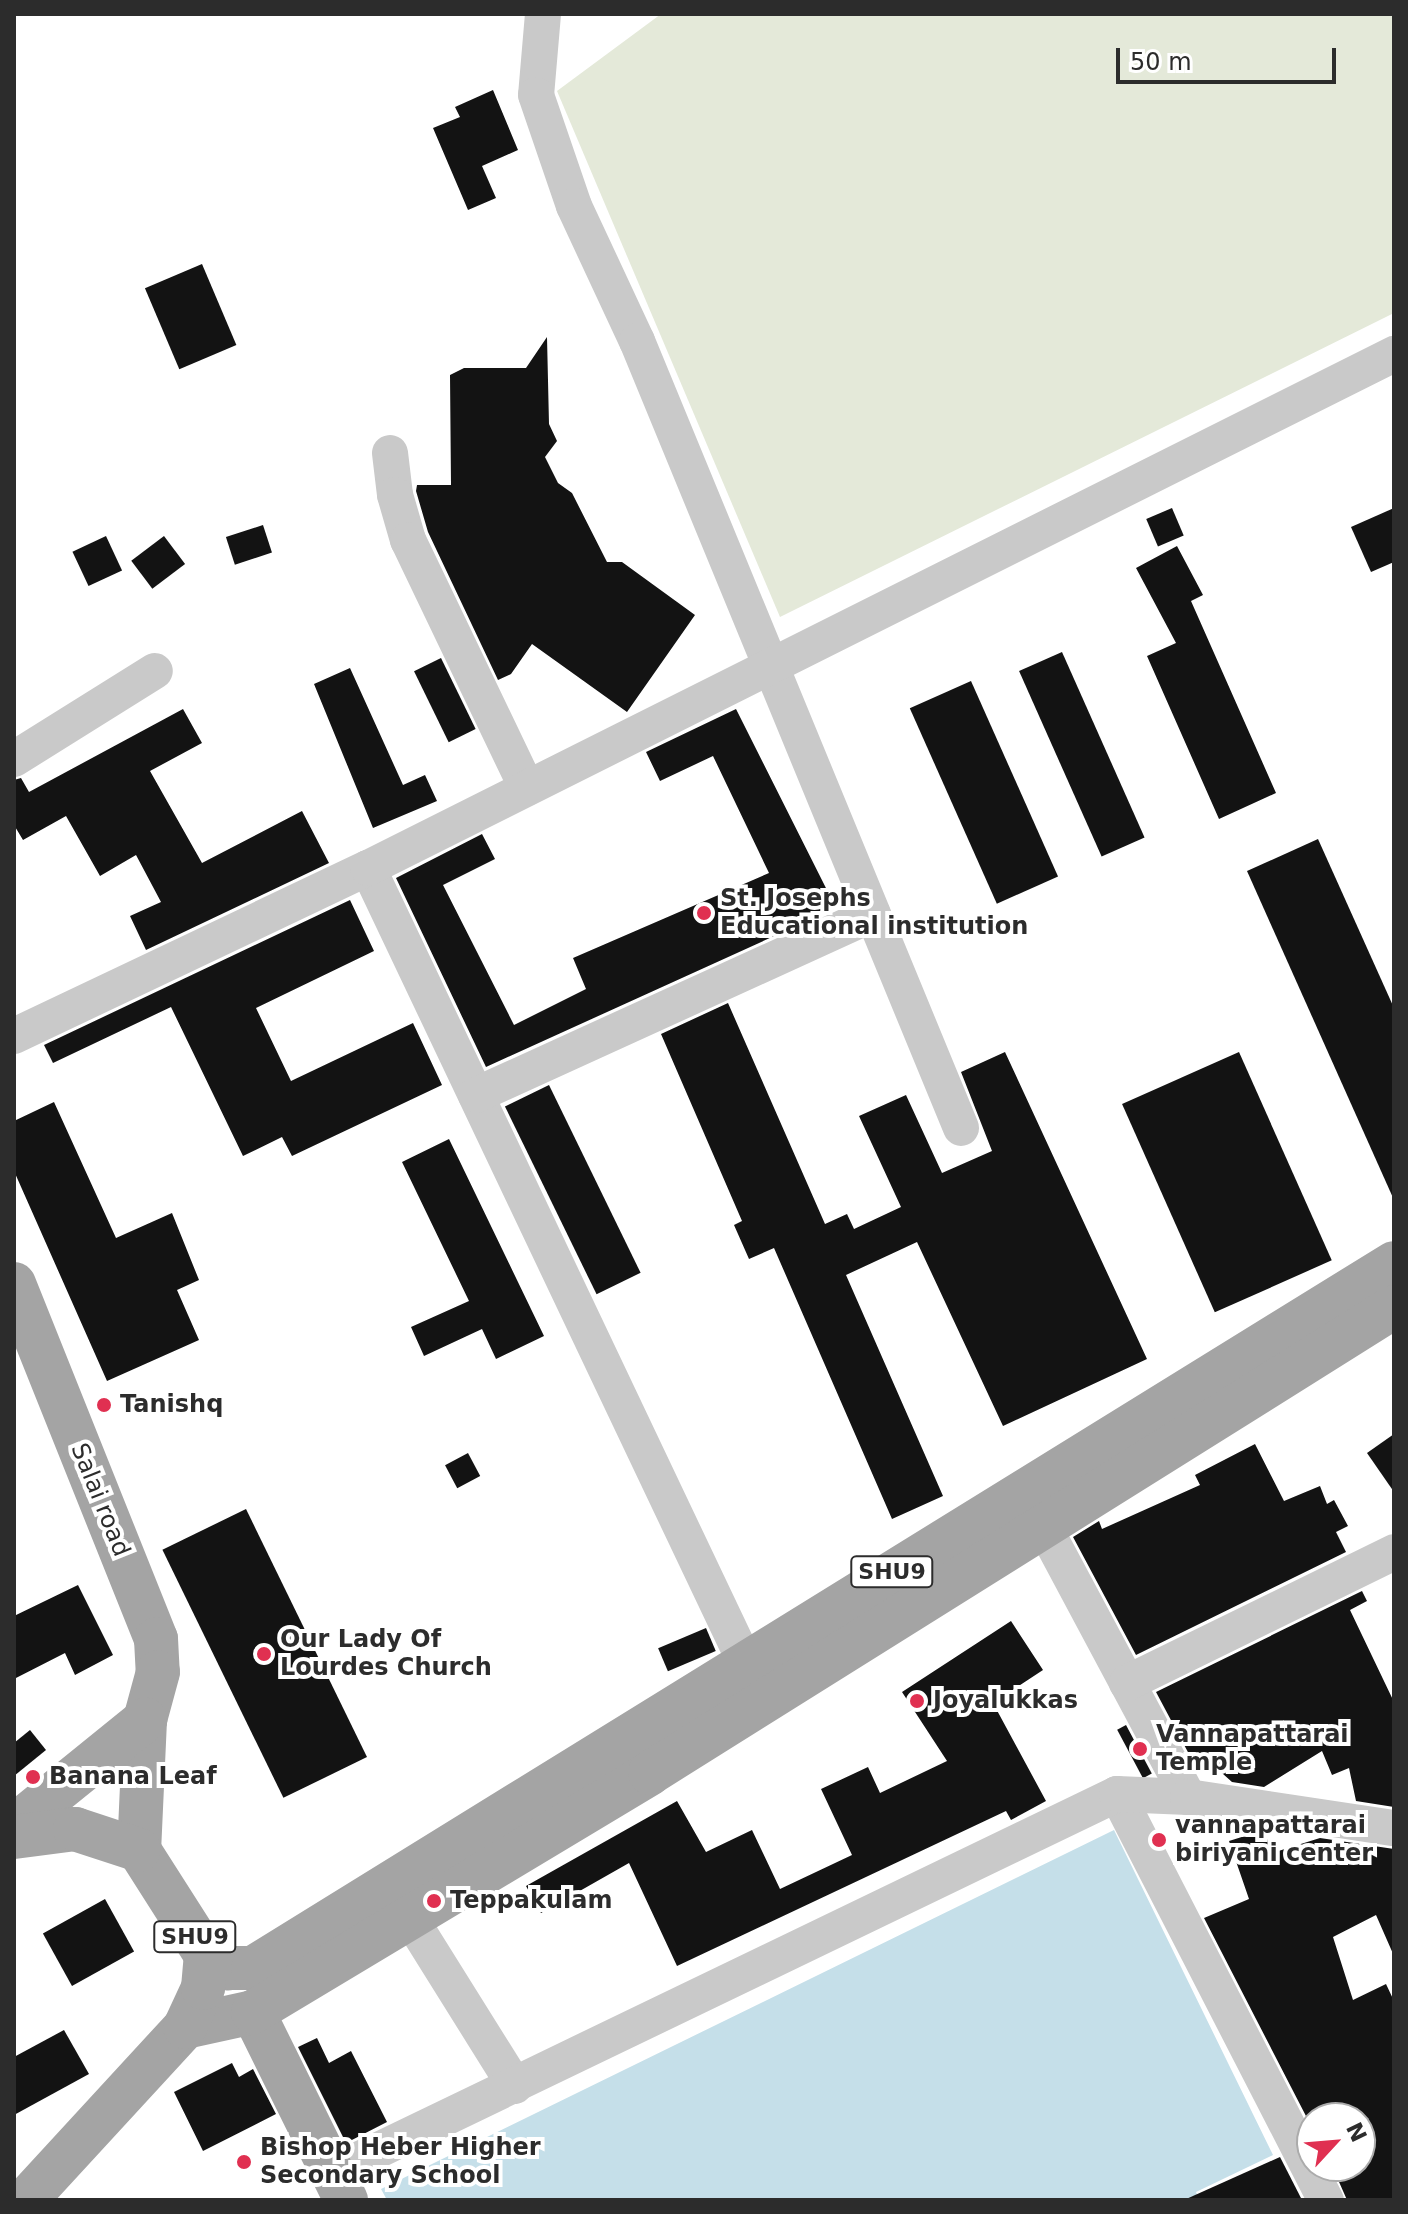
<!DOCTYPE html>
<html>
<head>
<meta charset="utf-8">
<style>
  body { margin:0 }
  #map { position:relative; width:1408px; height:2214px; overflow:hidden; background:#fff; font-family:"DejaVu Sans",sans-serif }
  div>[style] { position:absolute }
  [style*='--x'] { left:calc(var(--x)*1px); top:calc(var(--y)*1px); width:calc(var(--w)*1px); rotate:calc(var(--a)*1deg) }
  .green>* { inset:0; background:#e4e9d9 }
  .water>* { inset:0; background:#c5dfe9 }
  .building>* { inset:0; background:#131313; transform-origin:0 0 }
  .minor>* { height:36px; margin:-18px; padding:0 18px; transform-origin:18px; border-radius:18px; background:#c9c9c9 }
  .major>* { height:44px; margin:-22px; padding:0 22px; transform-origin:22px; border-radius:22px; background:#a4a4a4 }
  .dots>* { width:22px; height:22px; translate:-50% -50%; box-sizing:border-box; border:4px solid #fff; border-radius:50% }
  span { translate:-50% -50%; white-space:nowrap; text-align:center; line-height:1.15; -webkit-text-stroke:8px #fff; paint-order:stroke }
  .shield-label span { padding:2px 6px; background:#fff; border:2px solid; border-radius:6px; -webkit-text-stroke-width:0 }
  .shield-label { font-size:22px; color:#2c2c2c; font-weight:700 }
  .poi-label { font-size:24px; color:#2c2c2c; font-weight:700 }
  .left { translate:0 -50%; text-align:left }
  .street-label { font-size:24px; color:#2c2c2c }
  .frame { position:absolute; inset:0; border:16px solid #2c2c2c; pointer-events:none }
  .north { position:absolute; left:1296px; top:2102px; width:80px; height:80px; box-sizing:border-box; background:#fff; border:2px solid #ababab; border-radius:50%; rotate:64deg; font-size:22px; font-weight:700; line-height:32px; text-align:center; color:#2c2c2c }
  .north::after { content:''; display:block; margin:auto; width:28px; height:36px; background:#e03051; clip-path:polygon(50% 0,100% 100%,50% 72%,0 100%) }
  .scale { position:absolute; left:1116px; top:48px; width:220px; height:36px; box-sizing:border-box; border:4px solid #2c2c2c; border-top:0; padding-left:10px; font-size:24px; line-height:28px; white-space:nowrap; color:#2c2c2c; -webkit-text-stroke:6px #fff; paint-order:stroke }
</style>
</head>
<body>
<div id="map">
  <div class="green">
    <i style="clip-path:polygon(661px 14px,1394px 14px,1394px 313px,780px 617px,557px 91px)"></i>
  </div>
  <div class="water">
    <i style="clip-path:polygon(1114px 1830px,1273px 2155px,1196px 2192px,1199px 2200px,387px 2200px,381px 2189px)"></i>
  </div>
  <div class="building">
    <i style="clip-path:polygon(493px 90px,518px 150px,482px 166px,496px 198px,468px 210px,433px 128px,460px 117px,455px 107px)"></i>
    <i style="left:202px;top:264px;width:88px;height:62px;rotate:67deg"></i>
    <i style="clip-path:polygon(547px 337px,549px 424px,557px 441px,545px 457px,558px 483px,572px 493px,607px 562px,622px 562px,695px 615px,627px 712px,532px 644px,511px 674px,498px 680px,428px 532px,416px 491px,417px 485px,451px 485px,450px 375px,464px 368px,526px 368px)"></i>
    <i style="left:1172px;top:508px;width:30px;height:28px;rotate:67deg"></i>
    <i style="clip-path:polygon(1394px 508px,1394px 562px,1371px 572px,1351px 527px)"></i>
    <i style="left:263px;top:525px;width:29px;height:39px;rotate:72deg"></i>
    <i style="left:106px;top:536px;width:38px;height:37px;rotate:65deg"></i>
    <i style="left:164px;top:536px;width:35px;height:41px;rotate:53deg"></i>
    <i style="clip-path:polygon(1177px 546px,1203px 595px,1191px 601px,1276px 793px,1219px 819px,1147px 656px,1176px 643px,1136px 568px)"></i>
    <i style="left:1062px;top:652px;width:203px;height:47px;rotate:66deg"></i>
    <i style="left:441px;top:658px;width:79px;height:30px;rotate:64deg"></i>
    <i style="clip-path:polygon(350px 668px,403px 785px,425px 775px,437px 801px,373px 828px,314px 684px)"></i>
    <i style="left:971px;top:681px;width:214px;height:67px;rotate:66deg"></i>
    <i style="clip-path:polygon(183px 709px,202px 743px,150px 771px,202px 863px,302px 811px,329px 863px,146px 950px,130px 916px,161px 902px,136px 855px,100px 876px,66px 816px,23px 840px,14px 825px,14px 780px,21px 778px,29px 792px)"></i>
    <i style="clip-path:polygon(736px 709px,836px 908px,486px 1067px,396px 878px,482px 834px,495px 859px,443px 885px,514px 1025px,586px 989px,573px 958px,769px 873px,713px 756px,660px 781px,646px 752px)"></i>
    <i style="clip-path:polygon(1318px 839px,1394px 1008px,1394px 1200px,1247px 871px)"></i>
    <i style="clip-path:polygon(350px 900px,374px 951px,256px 1008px,291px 1081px,413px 1023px,442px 1085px,292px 1156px,282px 1137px,243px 1156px,171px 1007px,53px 1063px,44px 1045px)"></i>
    <i style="clip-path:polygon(728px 1003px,825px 1224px,847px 1214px,854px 1229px,901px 1207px,859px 1116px,906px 1095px,942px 1173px,992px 1151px,961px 1072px,1005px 1052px,1147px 1359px,1003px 1426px,917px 1242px,846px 1275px,943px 1496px,892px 1519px,774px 1248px,749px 1259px,734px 1225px,742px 1221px,661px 1034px)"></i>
    <i style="left:1239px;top:1052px;width:228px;height:128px;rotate:66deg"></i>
    <i style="left:549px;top:1085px;width:209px;height:49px;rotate:64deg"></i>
    <i style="clip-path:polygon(54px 1102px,116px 1238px,172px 1213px,199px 1280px,177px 1290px,199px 1340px,107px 1381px,14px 1171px,14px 1121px)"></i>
    <i style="clip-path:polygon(449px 1139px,544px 1336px,496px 1359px,482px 1329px,424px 1356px,411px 1327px,469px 1301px,402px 1162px)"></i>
    <i style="clip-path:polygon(1394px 1434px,1394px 1492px,1367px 1453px)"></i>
    <i style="clip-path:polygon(1255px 1444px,1284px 1501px,1320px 1486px,1327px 1504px,1334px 1500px,1348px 1526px,1336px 1532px,1346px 1552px,1136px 1655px,1073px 1537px,1099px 1521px,1102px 1529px,1200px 1485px,1195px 1475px)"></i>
    <i style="left:468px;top:1453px;width:26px;height:26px;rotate:62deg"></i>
    <i style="left:246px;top:1509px;width:276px;height:93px;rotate:64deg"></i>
    <i style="clip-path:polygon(78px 1585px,113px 1655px,75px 1675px,65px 1653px,14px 1679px,14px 1616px)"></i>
    <i style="clip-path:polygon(1362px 1591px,1367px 1601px,1350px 1610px,1394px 1702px,1394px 1807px,1356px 1801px,1349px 1768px,1332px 1775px,1322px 1751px,1264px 1787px,1232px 1782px,1204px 1757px,1190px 1756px,1156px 1692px)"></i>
    <i style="clip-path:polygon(1011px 1621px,1043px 1670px,993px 1703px,1046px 1801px,1011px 1820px,1006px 1811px,677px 1966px,629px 1863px,541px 1913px,526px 1886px,677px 1801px,706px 1852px,752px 1830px,780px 1889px,852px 1855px,821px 1789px,868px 1767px,880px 1793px,947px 1761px,902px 1692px)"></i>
    <i style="left:706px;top:1628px;width:25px;height:52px;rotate:67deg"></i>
    <i style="left:1126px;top:1725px;width:55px;height:10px;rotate:62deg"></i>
    <i style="clip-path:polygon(30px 1730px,46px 1750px,14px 1776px,14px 1743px)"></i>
    <i style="clip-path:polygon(1264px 1830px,1272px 1853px,1320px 1838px,1394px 1849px,1394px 1956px,1376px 1915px,1333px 1937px,1353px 2000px,1386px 1984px,1394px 2001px,1394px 2200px,1347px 2200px,1332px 2166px,1360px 2166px,1360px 2122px,1369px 2118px,1307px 2118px,1204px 1918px,1249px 1899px,1229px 1841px)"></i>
    <i style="left:105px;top:1899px;width:60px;height:71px;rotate:61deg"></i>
    <i style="clip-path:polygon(64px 2030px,89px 2074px,14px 2115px,14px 2057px)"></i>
    <i style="clip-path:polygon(317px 2038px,329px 2063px,351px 2051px,387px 2122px,346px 2143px,298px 2047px)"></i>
    <i style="clip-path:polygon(232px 2063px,239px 2077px,253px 2069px,276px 2114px,203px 2151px,174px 2092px)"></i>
    <i style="clip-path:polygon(1280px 2157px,1302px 2200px,1184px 2200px)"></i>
  </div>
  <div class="minor">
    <i style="--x:543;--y:14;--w:81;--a:94.9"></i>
    <i style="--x:536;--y:95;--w:117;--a:71.1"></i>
    <i style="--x:574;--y:206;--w:149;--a:65"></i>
    <i style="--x:637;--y:341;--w:851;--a:67.62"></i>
    <i style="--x:390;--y:453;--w:42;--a:83.2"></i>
    <i style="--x:395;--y:495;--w:47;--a:73.9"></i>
    <i style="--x:408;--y:540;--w:275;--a:64.4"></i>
    <i style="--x:14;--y:759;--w:166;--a:-32"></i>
    <i style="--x:368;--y:868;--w:881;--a:64.6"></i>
    <i style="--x:14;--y:1036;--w:392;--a:-25.4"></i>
    <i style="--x:368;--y:868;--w:1148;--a:-26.61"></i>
    <i style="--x:476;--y:1095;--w:436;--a:-24.5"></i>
    <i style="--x:1044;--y:1527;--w:306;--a:61.9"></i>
    <i style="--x:1127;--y:1683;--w:297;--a:-26.1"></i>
    <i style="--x:1117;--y:1794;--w:457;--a:62.8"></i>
    <i style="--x:410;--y:1918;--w:198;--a:58"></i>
    <i style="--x:333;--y:2172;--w:870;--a:-25.74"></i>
    <i style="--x:1117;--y:1794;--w:71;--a:2.4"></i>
    <i style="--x:1188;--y:1797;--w:208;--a:8.6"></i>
  </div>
  <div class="major">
    <i style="--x:14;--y:1284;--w:382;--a:68.2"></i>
    <i style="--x:156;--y:1639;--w:33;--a:87"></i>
    <i style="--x:158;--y:1672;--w:50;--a:105.2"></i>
    <i style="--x:145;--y:1720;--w:130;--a:92.6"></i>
    <i style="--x:139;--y:1850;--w:125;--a:57.5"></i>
    <i style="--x:206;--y:1955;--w:26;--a:31"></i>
    <i style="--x:228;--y:1968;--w:25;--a:0"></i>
    <i style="--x:253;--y:1968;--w:1341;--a:-31.71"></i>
    <i style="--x:14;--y:1826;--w:169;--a:-39"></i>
    <i style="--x:14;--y:1837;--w:62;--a:-7.5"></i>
    <i style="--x:75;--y:1829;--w:67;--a:18.2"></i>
    <i style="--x:253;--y:2012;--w:210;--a:63.7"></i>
    <i style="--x:185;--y:2027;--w:70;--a:-12.4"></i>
    <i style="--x:253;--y:2012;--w:463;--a:-31"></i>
    <i style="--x:650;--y:1773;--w:878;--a:-32.06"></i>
    <i style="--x:26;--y:2200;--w:235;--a:-47.4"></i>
    <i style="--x:185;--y:2027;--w:43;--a:-65.2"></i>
    <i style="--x:203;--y:1988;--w:33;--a:-85"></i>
  </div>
  <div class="dots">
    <i style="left:704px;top:913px;background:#e03051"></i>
    <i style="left:104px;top:1405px;background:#e03051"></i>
    <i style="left:264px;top:1654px;background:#e03051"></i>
    <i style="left:917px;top:1701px;background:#e03051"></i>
    <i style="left:1140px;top:1749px;background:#e03051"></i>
    <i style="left:33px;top:1777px;background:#e03051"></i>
    <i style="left:1159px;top:1840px;background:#e03051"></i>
    <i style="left:434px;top:1901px;background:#e03051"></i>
    <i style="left:244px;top:2162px;background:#e03051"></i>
  </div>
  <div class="shield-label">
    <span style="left:892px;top:1572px">SHU9</span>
    <span style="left:195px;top:1937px">SHU9</span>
  </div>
  <div class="poi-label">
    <span class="left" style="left:720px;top:913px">St. Josephs<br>Educational institution</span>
    <span class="left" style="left:120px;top:1405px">Tanishq</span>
    <span class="left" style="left:280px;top:1654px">Our Lady Of<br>Lourdes Church</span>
    <span class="left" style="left:933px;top:1701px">Joyalukkas</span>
    <span class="left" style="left:1156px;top:1749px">Vannapattarai<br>Temple</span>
    <span class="left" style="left:49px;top:1777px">Banana Leaf</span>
    <span class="left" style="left:1175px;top:1840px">vannapattarai<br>biriyani center</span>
    <span class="left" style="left:450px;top:1901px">Teppakulam</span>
    <span class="left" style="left:260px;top:2162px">Bishop Heber Higher<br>Secondary School</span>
  </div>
  <div class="street-label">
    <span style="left:100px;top:1500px;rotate:68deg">Salai road</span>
  </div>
  <div class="frame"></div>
  <div class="north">N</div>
  <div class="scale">50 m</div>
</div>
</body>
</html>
